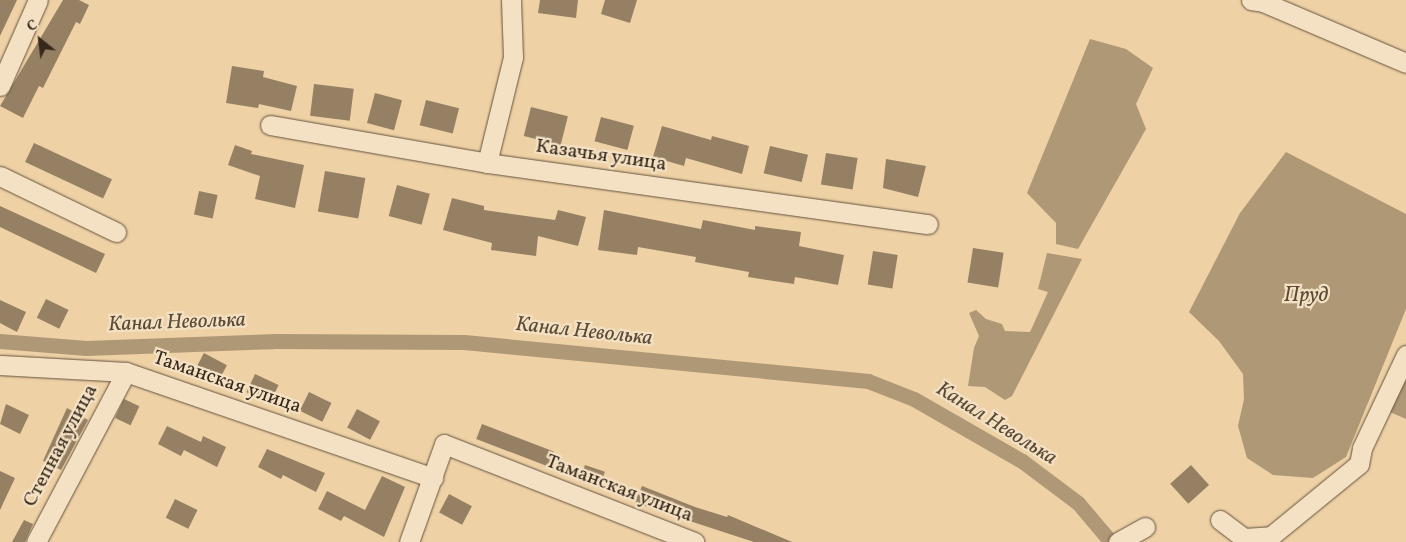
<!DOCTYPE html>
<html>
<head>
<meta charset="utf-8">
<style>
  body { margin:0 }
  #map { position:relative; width:1406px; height:542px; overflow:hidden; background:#eed1a5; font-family:Vollkorn,serif }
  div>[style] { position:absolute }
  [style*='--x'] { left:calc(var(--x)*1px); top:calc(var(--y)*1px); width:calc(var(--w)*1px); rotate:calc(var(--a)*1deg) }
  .water>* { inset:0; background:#af9876 }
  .canal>* { height:15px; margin:-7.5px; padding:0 7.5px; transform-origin:7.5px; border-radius:7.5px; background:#af9876 }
  .building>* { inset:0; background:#968063; transform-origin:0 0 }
  .roads { filter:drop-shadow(0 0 1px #64523e) drop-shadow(0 0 1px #64523e) }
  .minor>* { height:19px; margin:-9.5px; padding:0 9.5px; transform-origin:9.5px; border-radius:9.5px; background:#f4e1c4 }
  span { translate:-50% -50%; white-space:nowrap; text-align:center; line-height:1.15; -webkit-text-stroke:4.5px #f4e1c4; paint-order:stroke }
  .street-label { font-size:20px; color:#36281b }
  .water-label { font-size:21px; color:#5a4a36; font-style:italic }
  .north { position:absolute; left:15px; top:15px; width:50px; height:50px; -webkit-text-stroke:4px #f4e1c4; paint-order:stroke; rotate:331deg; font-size:14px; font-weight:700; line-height:20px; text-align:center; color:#36281b }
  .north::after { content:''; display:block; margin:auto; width:18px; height:22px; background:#36281b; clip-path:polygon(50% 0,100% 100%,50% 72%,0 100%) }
</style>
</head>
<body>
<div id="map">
  <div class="water">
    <i style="clip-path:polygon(1090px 39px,1126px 49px,1153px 68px,1136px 104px,1146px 129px,1078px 249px,1056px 244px,1056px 223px,1027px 193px)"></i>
    <i style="clip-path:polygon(1286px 152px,1406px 214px,1406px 309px,1346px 457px,1313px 478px,1273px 475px,1247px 458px,1238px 426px,1244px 399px,1243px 374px,1219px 341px,1189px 312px,1240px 213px)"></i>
    <i style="clip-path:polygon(1047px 253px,1082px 259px,1012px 396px,1005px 400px,985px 387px,968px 386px,974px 348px,979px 336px,969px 313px,976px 310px,986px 319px,1002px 324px,1005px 331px,1030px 332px,1048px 292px,1038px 289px)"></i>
    <i style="clip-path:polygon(1406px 380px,1406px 419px,1390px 412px)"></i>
  </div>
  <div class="canal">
    <i style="--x:0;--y:341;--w:86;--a:4.7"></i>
    <i style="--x:86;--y:348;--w:187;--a:-2.1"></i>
    <i style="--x:273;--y:341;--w:191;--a:0.3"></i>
    <i style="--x:464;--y:342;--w:406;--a:5.5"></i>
    <i style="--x:868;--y:381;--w:49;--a:21.4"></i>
    <i style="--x:914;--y:399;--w:125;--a:29.9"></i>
    <i style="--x:1022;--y:461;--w:70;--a:36.9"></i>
    <i style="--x:1078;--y:503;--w:51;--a:49.8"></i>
  </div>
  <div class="building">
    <i style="clip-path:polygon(0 0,17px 0,0 36px)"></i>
    <i style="clip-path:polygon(63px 0,79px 0,89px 5px,80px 24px,76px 22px,43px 88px,39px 86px,23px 118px,0 106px)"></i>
    <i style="clip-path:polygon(540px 0,578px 0,576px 18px,538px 13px)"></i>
    <i style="clip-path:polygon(605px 0,637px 0,630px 23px,601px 14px)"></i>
    <i style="clip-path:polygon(232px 66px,264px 71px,263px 77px,297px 86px,291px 111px,259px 104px,258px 108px,226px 103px)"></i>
    <i style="left:314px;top:84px;width:40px;height:32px;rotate:7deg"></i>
    <i style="left:375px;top:93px;width:28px;height:31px;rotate:15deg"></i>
    <i style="left:426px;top:100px;width:34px;height:26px;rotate:14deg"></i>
    <i style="left:531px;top:107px;width:38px;height:30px;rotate:14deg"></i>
    <i style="left:601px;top:117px;width:34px;height:25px;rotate:15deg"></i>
    <i style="clip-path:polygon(662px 126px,711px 140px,712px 136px,749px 146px,742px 174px,686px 158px,684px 166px,653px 157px)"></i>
    <i style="left:34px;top:143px;width:86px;height:21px;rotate:25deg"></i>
    <i style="clip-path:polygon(235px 145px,252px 151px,251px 154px,304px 165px,295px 208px,255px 199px,260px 176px,228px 165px)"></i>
    <i style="left:770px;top:146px;width:39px;height:28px;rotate:13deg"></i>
    <i style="left:826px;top:153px;width:32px;height:32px;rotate:9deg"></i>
    <i style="clip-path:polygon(886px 159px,926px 166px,918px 197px,883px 188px)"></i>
    <i style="left:325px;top:171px;width:41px;height:41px;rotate:10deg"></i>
    <i style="left:397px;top:185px;width:34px;height:32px;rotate:15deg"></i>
    <i style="left:199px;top:191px;width:19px;height:24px;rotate:12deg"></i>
    <i style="clip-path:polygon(452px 198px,484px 206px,484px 210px,555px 220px,558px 210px,586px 217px,578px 246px,538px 236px,536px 256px,491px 250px,492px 243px,443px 230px)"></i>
    <i style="clip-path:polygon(0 206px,105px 254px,96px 273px,0 227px)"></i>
    <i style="clip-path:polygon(604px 210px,701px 229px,703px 220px,755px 230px,755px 226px,801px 232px,799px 246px,844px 255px,838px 285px,795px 277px,794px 284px,748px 277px,749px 272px,695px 262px,696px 257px,638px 247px,637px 255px,598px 250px)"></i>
    <i style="left:973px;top:248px;width:31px;height:35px;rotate:9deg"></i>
    <i style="left:873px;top:251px;width:25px;height:34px;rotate:9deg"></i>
    <i style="left:46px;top:299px;width:25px;height:21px;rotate:26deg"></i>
    <i style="clip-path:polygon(0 300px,26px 312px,17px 332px,0 323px)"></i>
    <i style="left:204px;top:353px;width:26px;height:21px;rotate:28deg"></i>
    <i style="left:255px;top:374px;width:26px;height:20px;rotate:25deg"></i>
    <i style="left:309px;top:392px;width:25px;height:21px;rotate:26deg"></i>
    <i style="left:124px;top:399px;width:17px;height:21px;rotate:25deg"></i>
    <i style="clip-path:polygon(6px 404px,29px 415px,20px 434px,0 424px)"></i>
    <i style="clip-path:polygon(67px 408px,88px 420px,61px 470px,43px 461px)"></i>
    <i style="left:357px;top:409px;width:26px;height:21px;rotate:28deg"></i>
    <i style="left:482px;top:424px;width:77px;height:16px;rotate:21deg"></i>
    <i style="clip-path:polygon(167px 426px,201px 442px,203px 436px,226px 447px,217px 467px,184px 450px,181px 456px,158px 444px)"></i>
    <i style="clip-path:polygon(267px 449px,325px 473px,316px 492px,283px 475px,281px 479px,258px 467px)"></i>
    <i style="left:585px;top:465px;width:21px;height:17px;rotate:19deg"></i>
    <i style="left:1191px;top:465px;width:27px;height:28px;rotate:48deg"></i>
    <i style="clip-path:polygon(0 471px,15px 478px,0 510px)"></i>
    <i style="clip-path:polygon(382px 476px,405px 487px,384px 537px,344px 516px,341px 521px,318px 509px,327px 491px,365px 510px)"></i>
    <i style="clip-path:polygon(642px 486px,695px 507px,727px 517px,728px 515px,792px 542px,754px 542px,659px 511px,635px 502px)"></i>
    <i style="left:449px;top:494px;width:26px;height:21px;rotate:28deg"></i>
    <i style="left:175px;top:499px;width:25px;height:21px;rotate:26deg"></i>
    <i style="clip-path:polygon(24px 520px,33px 524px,25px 542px,12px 542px)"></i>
  </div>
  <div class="roads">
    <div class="minor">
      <i style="--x:1251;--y:0;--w:12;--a:9"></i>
      <i style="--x:1263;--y:2;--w:155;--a:23.1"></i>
      <i style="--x:0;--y:86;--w:94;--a:-66.2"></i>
      <i style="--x:270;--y:125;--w:220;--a:9.9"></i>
      <i style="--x:487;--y:163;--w:445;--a:7.9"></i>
      <i style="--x:487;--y:163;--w:109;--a:-76.2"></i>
      <i style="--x:513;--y:57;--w:57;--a:-92"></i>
      <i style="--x:0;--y:176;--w:129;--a:25.8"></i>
      <i style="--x:0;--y:365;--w:126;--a:3.2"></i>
      <i style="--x:126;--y:372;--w:325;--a:19"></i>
      <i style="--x:1220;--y:520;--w:30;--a:37"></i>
      <i style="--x:1244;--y:538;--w:27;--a:-4"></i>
      <i style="--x:1271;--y:536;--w:114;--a:-39.3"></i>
      <i style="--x:1359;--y:464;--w:16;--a:-79"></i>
      <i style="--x:1362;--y:448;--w:103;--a:-64.7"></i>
      <i style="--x:36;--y:542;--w:192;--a:-62.1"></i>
      <i style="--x:409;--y:542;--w:104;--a:-70.3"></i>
      <i style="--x:444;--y:444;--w:269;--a:21.4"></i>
      <i style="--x:1118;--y:542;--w:31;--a:-29"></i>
    </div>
  </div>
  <div class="street-label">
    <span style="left:601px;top:156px;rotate:8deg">Казачья улица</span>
    <span style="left:227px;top:383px;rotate:19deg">Таманская улица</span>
    <span style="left:61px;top:446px;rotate:-62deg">Степная улица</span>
    <span style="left:619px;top:489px;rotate:21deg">Таманская улица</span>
  </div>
  <div class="water-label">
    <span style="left:1306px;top:296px">Пруд</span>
    <span style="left:177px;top:323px;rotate:-2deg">Канал Неволька</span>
    <span style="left:584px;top:332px;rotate:6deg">Канал Неволька</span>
    <span style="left:996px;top:424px;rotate:32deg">Канал Неволька</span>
  </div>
  <div class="north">С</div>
</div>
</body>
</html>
